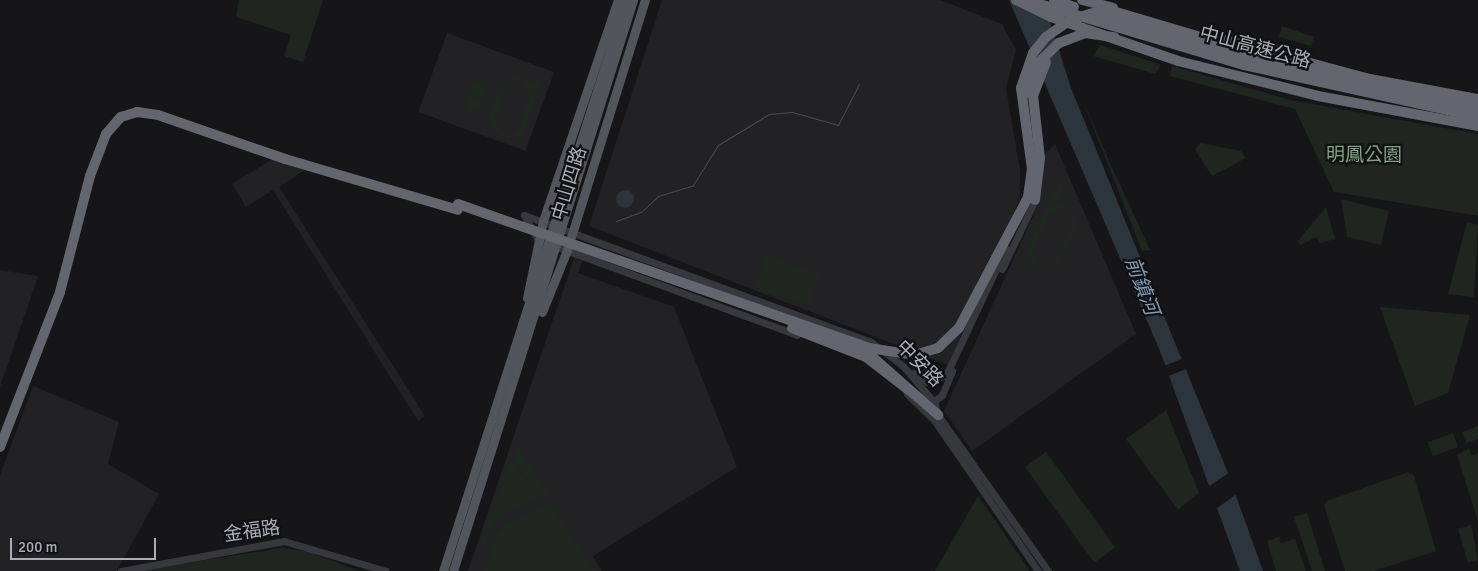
<!DOCTYPE html>
<html>
<head>
<meta charset="utf-8">
<style>
  body { margin:0 }
  #map { position:relative; width:1478px; height:571px; overflow:hidden; background:#161618; font-family:Signika,"Noto Sans TC",sans-serif }
  div>[style] { position:absolute }
  [style*='--x'] { left:calc(var(--x)*1px); top:calc(var(--y)*1px); width:calc(var(--w)*1px); rotate:calc(var(--a)*1deg) }
  .built>* { inset:0; background:#222225; transform-origin:0 0 }
  .green>* { inset:0; background:#1e261f; transform-origin:0 0 }
  .round { border-radius:50% }
  .water>* { inset:0; background:#2c353c }
  .pier>* { inset:0; background:#161618; transform-origin:0 0 }
  .tertiary>* { height:7px; margin:-3.5px; padding:0 3.5px; transform-origin:3.5px; border-radius:3.5px; background:#37383d }
  .primary>* { height:9px; margin:-4.5px; padding:0 4.5px; transform-origin:4.5px; border-radius:4.5px; background:#53555c }
  .motorway>* { height:10px; margin:-5px; padding:0 5px; transform-origin:5px; border-radius:5px; background:#63666e }
  .tram>* { height:1px; margin:-0.5px; padding:0 0.5px; transform-origin:0.5px; border-radius:0.5px; background:#4a4c52 }
  .motorway-bridge>* { height:10px; margin:-5px; padding:0 5px; transform-origin:5px; border-radius:5px; background:#63666e }
  span { translate:-50% -50%; white-space:nowrap; text-align:center; line-height:1.15; -webkit-text-stroke:4.5px #111113; paint-order:stroke }
  .street-label { font-size:19px; color:#a8adb8 }
  .park-label { font-size:19px; color:#7fa381 }
  .water-label { font-size:20px; color:#7f9bb3; font-style:italic }
  .scale { position:absolute; left:10px; top:538px; width:146px; height:22px; box-sizing:border-box; border:2px solid #a8adb8; border-top:0; padding-left:6px; font-size:15px; line-height:18px; white-space:nowrap; color:#a8adb8; -webkit-text-stroke:4px #111113; paint-order:stroke }
</style>
</head>
<body>
<div id="map">
  <div class="built">
    <i style="clip-path:polygon(662px 0,940px 0,1002px 24px,1016px 50px,1006px 88px,1020px 170px,1020px 198px,948px 365px,589px 226px)"></i>
    <i style="left:447px;top:33px;width:114px;height:84px;rotate:20deg"></i>
    <i style="clip-path:polygon(1055px 144px,1136px 334px,972px 451px,944px 411px,1040px 201px,1044px 155px)"></i>
    <i style="clip-path:polygon(274px 158px,305px 170px,279px 187px,425px 416px,418px 421px,273px 190px,246px 207px,232px 184px)"></i>
    <i style="clip-path:polygon(575px 255px,583px 258px,578px 273px,674px 307px,737px 467px,593px 556px,602px 571px,468px 571px)"></i>
    <i style="clip-path:polygon(0 270px,38px 276px,0 387px)"></i>
    <i style="clip-path:polygon(33px 386px,119px 422px,108px 464px,159px 494px,117px 571px,0 571px,0 475px)"></i>
  </div>
  <div class="green">
    <i style="clip-path:polygon(239px 0,323px 0,303px 62px,284px 56px,291px 35px,236px 17px)"></i>
    <i style="clip-path:polygon(1282px 26px,1314px 37px,1311px 46px,1279px 37px)"></i>
    <i style="clip-path:polygon(1100px 45px,1159px 64px,1161px 65px,1155px 74px,1093px 56px)"></i>
    <i style="clip-path:polygon(1172px 66px,1290px 100px,1478px 134px,1478px 216px,1334px 192px,1295px 109px,1170px 76px)"></i>
    <i style="clip-path:polygon(evenodd,517px 75px,533px 83px,541px 81px,521px 144px,517px 137px,499px 137px,488px 123px,498px 86px,517px 75px,518px 81px,525px 85px,529px 97px,520px 127px,511px 135px,500px 130px,495px 119px,508px 84px,518px 81px)"></i>
    <i class="round" style="left:469px;top:81px;width:16px;height:16px"></i>
    <i class="round" style="left:465px;top:96px;width:16px;height:16px"></i>
    <i style="clip-path:polygon(1083px 101px,1110px 163px,1150px 250px,1142px 251px)"></i>
    <i style="clip-path:polygon(1200px 143px,1241px 151px,1246px 158px,1212px 176px,1195px 150px)"></i>
    <i style="clip-path:polygon(evenodd,1059px 182px,1064px 184px,1055px 204px,1071px 207px,1077px 226px,1057px 266px,1037px 270px,1028px 260px,1023px 270px,1019px 269px,1059px 182px,1061px 209px,1069px 214px,1072px 226px,1052px 264px,1037px 265px,1032px 251px,1050px 214px,1061px 209px)"></i>
    <i style="clip-path:polygon(1341px 199px,1389px 211px,1381px 245px,1347px 237px)"></i>
    <i style="clip-path:polygon(1326px 207px,1335px 239px,1320px 243px,1317px 237px,1300px 245px,1298px 241px)"></i>
    <i style="clip-path:polygon(1467px 222px,1478px 225px,1474px 297px,1448px 294px)"></i>
    <i style="clip-path:polygon(769px 250px,781px 262px,820px 274px,809px 306px,754px 290px)"></i>
    <i style="clip-path:polygon(1380px 307px,1470px 315px,1448px 393px,1415px 406px)"></i>
    <i style="clip-path:polygon(1166px 410px,1199px 493px,1178px 510px,1126px 439px)"></i>
    <i style="clip-path:polygon(1478px 426px,1478px 439px,1466px 443px,1462px 432px)"></i>
    <i style="left:1453px;top:433px;width:15px;height:27px;rotate:70deg"></i>
    <i style="clip-path:polygon(517px 447px,550px 496px,536px 497px,500px 519px,489px 531px,471px 571px,511px 449px,511px 459px,537px 495px,513px 458px)"></i>
    <i style="clip-path:polygon(1469px 448px,1471px 455px,1478px 453px,1478px 521px,1457px 455px)"></i>
    <i style="left:1046px;top:452px;width:118px;height:26px;rotate:54deg"></i>
    <i style="clip-path:polygon(1408px 472px,1414px 476px,1436px 551px,1374px 571px,1345px 571px,1324px 505px,1327px 501px)"></i>
    <i style="clip-path:polygon(978px 496px,1030px 571px,935px 571px)"></i>
    <i style="clip-path:polygon(548px 502px,596px 571px,484px 571px,497px 535px,507px 524px)"></i>
    <i style="clip-path:polygon(1307px 513px,1325px 571px,1312px 571px,1294px 517px)"></i>
    <i style="clip-path:polygon(1471px 525px,1478px 560px,1468px 563px,1458px 529px)"></i>
    <i style="clip-path:polygon(1279px 537px,1281px 543px,1295px 539px,1306px 571px,1276px 571px,1267px 541px)"></i>
    <i style="clip-path:polygon(282px 548px,306px 551px,359px 571px,135px 571px)"></i>
  </div>
  <div class="water">
    <i style="clip-path:polygon(1009px 0,1043px 0,1071px 88px,1226px 468px,1263px 571px,1240px 571px,1160px 351px)"></i>
    <i class="round" style="left:616px;top:190px;width:18px;height:18px"></i>
  </div>
  <div class="pier">
    <i style="left:1184px;top:358px;width:11px;height:23px;rotate:68deg"></i>
    <i style="clip-path:polygon(1230px 472px,1238px 493px,1216px 509px,1208px 487px)"></i>
  </div>
  <div class="tertiary">
    <i style="--x:524;--y:215;--w:370;--a:20.1"></i>
    <i style="--x:871;--y:342;--w:40;--a:37"></i>
    <i style="--x:903;--y:366;--w:48;--a:49.3"></i>
    <i style="--x:934;--y:402;--w:14;--a:73"></i>
    <i style="--x:938;--y:415;--w:191;--a:54.8"></i>
    <i style="--x:524;--y:215;--w:29;--a:61"></i>
    <i style="--x:538;--y:240;--w:276;--a:20.1"></i>
    <i style="--x:1002;--y:269;--w:76;--a:-64.4"></i>
    <i style="--x:914;--y:373;--w:16;--a:35"></i>
    <i style="--x:927;--y:382;--w:20;--a:-20"></i>
    <i style="--x:946;--y:375;--w:140;--a:-64.7"></i>
    <i style="--x:907;--y:394;--w:37;--a:44"></i>
    <i style="--x:934;--y:420;--w:183;--a:55.4"></i>
    <i style="--x:930;--y:405;--w:16;--a:-40"></i>
    <i style="--x:942;--y:395;--w:26;--a:-67"></i>
    <i style="--x:121;--y:571;--w:166;--a:-10.4"></i>
    <i style="--x:284;--y:541;--w:106;--a:16.4"></i>
  </div>
  <div class="primary">
    <i style="--x:527;--y:298;--w:79;--a:-78.3"></i>
    <i style="--x:543;--y:221;--w:233;--a:-71.3"></i>
    <i style="--x:542;--y:312;--w:67;--a:-68"></i>
    <i style="--x:567;--y:250;--w:262;--a:-72.7"></i>
    <i style="--x:443;--y:571;--w:600;--a:-72.23"></i>
    <i style="--x:453;--y:571;--w:599;--a:-72.5"></i>
  </div>
  <div class="motorway">
    <i style="--x:1016;--y:0;--w:39;--a:26"></i>
    <i style="--x:1051;--y:17;--w:134;--a:19.1"></i>
    <i style="--x:1178;--y:61;--w:144;--a:14"></i>
    <i style="--x:1318;--y:96;--w:163;--a:10.6"></i>
    <i style="--x:1026;--y:0;--w:227;--a:16.6"></i>
    <i style="--x:1244;--y:65;--w:240;--a:12.5"></i>
    <i style="--x:1054;--y:0;--w:21;--a:19"></i>
    <i style="--x:1082;--y:0;--w:32;--a:14"></i>
    <i style="--x:1100;--y:14;--w:164;--a:15.9"></i>
    <i style="--x:1258;--y:59;--w:225;--a:12.6"></i>
    <i style="--x:1225;--y:40;--w:146;--a:15.1"></i>
    <i style="--x:1359;--y:77;--w:121;--a:10.5"></i>
    <i style="--x:859;--y:345;--w:106;--a:41.5"></i>
    <i style="--x:0;--y:447;--w:166;--a:-68.8"></i>
    <i style="--x:60;--y:292;--w:120;--a:-75.5"></i>
    <i style="--x:90;--y:176;--w:45;--a:-69.1"></i>
    <i style="--x:106;--y:134;--w:23;--a:-49"></i>
    <i style="--x:121;--y:117;--w:17;--a:-17"></i>
    <i style="--x:137;--y:112;--w:21;--a:8"></i>
    <i style="--x:158;--y:115;--w:134;--a:19.1"></i>
    <i style="--x:285;--y:159;--w:180;--a:16.4"></i>
  </div>
  <div class="tram">
    <i style="--x:616;--y:221;--w:27;--a:-20"></i>
    <i style="--x:641;--y:212;--w:23;--a:-43"></i>
    <i style="--x:658;--y:196;--w:37;--a:-17"></i>
    <i style="--x:693;--y:185;--w:47;--a:-58"></i>
    <i style="--x:718;--y:145;--w:60;--a:-31.3"></i>
    <i style="--x:769;--y:114;--w:23;--a:-5"></i>
    <i style="--x:792;--y:112;--w:48;--a:15.8"></i>
    <i style="--x:838;--y:125;--w:46;--a:-62.9"></i>
  </div>
  <div class="motorway-bridge">
    <i style="--x:1027;--y:93;--w:31;--a:-71"></i>
    <i style="--x:1037;--y:64;--w:30;--a:-44"></i>
    <i style="--x:1059;--y:43;--w:28;--a:-21"></i>
    <i style="--x:1085;--y:33;--w:30;--a:8"></i>
    <i style="--x:1035;--y:200;--w:42;--a:-83.2"></i>
    <i style="--x:1040;--y:158;--w:62;--a:-96.4"></i>
    <i style="--x:1033;--y:96;--w:36;--a:-69"></i>
    <i style="--x:458;--y:204;--w:435;--a:19.3"></i>
    <i style="--x:869;--y:348;--w:47;--a:8.7"></i>
    <i style="--x:915;--y:355;--w:24;--a:-17"></i>
    <i style="--x:938;--y:348;--w:29;--a:-44"></i>
    <i style="--x:959;--y:328;--w:148;--a:-62.2"></i>
    <i style="--x:1028;--y:197;--w:28;--a:-82"></i>
    <i style="--x:1032;--y:169;--w:82;--a:-97.7"></i>
    <i style="--x:1021;--y:88;--w:37;--a:-71"></i>
    <i style="--x:1033;--y:53;--w:21;--a:-51"></i>
    <i style="--x:1046;--y:37;--w:29;--a:-35"></i>
    <i style="--x:1070;--y:20;--w:38;--a:-17"></i>
    <i style="--x:1106;--y:9;--w:134;--a:16.5"></i>
    <i style="--x:792;--y:328;--w:79;--a:21.4"></i>
    <i style="--x:866;--y:357;--w:67;--a:37.7"></i>
  </div>
  <div class="street-label">
    <span style="left:1255px;top:48px;rotate:15deg">中山高速公路</span>
    <span style="left:570px;top:184px;rotate:-73deg">中山四路</span>
    <span style="left:919px;top:364px;rotate:45deg">中安路</span>
    <span style="left:252px;top:532px;rotate:-8deg">金福路</span>
  </div>
  <div class="park-label">
    <span style="left:1364px;top:156px">明鳳公園</span>
  </div>
  <div class="water-label">
    <span style="left:1142px;top:286px;rotate:69deg">前鎮河</span>
  </div>
  <div class="scale">200 m</div>
</div>
</body>
</html>
